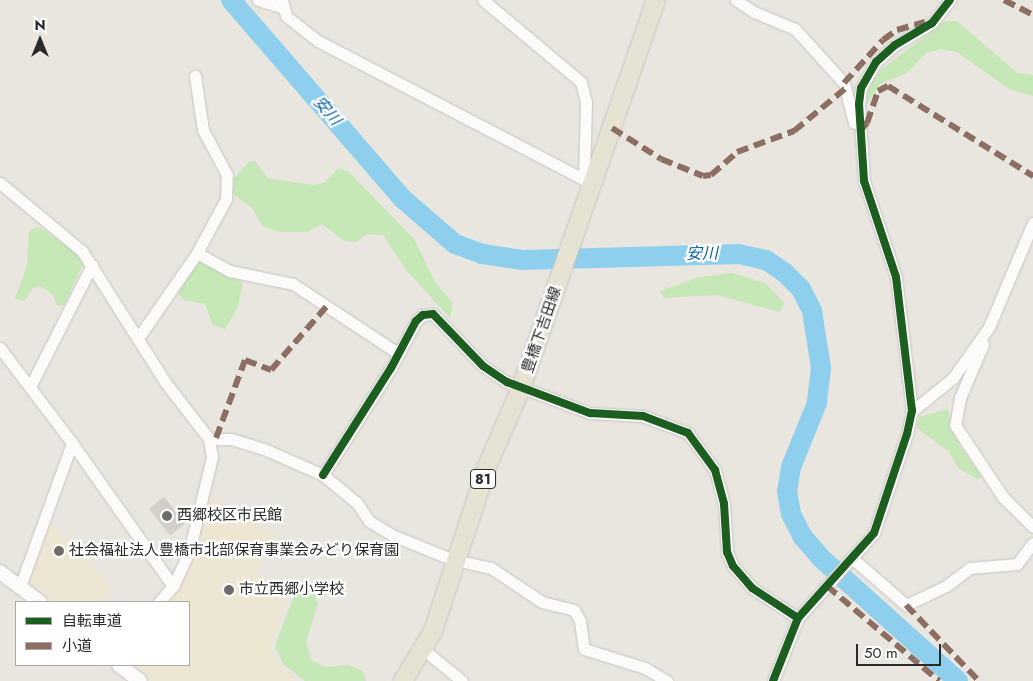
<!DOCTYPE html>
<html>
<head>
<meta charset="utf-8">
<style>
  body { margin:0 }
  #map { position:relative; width:1033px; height:681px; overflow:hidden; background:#e9e6df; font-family:Jost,"Noto Sans JP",sans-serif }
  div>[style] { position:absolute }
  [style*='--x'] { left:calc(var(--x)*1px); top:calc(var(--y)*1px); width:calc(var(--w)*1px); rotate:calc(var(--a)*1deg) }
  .education>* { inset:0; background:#ede6d3 }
  .green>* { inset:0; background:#c6e7b6 }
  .river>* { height:20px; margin:-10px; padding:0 10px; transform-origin:10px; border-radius:10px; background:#8fcfee }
  .building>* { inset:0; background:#d2cfca; transform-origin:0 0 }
  .roads { filter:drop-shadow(0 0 1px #c6c5c5) drop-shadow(0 0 1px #c6c5c5) }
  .minor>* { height:11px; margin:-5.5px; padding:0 5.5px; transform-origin:5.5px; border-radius:5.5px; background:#fcfbfa }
  .tertiary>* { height:14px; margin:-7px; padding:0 7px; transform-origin:7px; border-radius:7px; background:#fcfbfa }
  .primary>* { height:18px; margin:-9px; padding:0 9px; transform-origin:9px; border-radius:9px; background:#e7e3d2 }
  .quiet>* { height:6px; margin-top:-3px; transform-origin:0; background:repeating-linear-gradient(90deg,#8d6e63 0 12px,transparent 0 18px) }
  .cycleway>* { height:8px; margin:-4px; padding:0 4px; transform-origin:4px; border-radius:4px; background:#1b5e20 }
  .dots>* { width:14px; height:14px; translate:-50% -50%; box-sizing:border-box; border:2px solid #fff; border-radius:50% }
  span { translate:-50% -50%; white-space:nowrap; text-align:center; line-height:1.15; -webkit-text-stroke:4.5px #fff; paint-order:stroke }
  .shield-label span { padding:1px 4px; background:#fff; border:1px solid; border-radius:4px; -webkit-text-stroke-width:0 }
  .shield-label { font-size:14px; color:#2a2a2a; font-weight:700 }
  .street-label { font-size:15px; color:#2a2a2a }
  .poi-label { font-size:15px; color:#2a2a2a }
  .left { translate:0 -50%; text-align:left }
  .water-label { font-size:16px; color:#0660a2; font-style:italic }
  .legend { position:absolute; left:15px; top:601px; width:175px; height:65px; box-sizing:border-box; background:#fff; border:1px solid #aaa; margin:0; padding:6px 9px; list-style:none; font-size:15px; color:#2a2a2a }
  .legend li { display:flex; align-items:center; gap:10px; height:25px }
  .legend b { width:25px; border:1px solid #aaa }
  .north { position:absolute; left:15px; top:15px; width:50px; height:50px; -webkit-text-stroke:4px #fff; paint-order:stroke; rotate:0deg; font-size:14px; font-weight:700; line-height:20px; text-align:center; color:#2a2a2a }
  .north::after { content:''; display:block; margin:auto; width:18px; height:22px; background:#2a2a2a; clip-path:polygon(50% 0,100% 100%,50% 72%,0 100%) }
  .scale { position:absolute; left:856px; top:644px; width:85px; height:22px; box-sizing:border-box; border:2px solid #2a2a2a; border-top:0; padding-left:6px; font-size:15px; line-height:18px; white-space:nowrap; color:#2a2a2a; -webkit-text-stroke:4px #fff; paint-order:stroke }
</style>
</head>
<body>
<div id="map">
  <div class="education">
    <i style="clip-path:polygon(207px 496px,276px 534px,256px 574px,289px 593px,269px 649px,279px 665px,297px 681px,149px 681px,129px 665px,189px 665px,189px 602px,164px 602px,186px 573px)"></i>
    <i style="clip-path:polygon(50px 522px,111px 588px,98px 602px,53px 602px,33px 586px,30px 579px)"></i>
  </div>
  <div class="green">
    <i style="clip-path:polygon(945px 21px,957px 21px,1017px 73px,1033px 75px,1033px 96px,1009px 89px,957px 52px,941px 49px,926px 53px,907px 73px,880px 84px,866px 105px,869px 83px,882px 69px)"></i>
    <i style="clip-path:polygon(250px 161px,255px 161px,268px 178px,311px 185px,324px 183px,338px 168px,349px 172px,414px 239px,435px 282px,453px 303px,450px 318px,407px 271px,383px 235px,367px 234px,356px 242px,344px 241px,322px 224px,307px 232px,279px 232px,262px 226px,252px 208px,234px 195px,234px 178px)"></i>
    <i style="clip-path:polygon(39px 227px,74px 250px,84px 262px,64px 305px,58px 306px,52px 294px,40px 286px,33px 288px,24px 301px,15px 299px,27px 266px,29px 230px)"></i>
    <i style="clip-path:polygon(201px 260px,236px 276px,243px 284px,237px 309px,225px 329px,213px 325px,205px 304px,184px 300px,178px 293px,195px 262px)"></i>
    <i style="clip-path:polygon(732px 273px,765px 283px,784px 302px,780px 312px,717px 295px,664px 298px,660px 291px,699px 277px)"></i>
    <i style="clip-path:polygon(947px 409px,959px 445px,982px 477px,977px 479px,959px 469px,949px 452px,917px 428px,919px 417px)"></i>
    <i style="clip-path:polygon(302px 588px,313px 592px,318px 604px,306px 642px,312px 661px,326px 667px,348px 665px,363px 671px,366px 681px,305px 681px,283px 664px,275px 646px,293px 598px)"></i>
  </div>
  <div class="river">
    <i style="--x:231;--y:0;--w:263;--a:49.2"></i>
    <i style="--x:403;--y:199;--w:69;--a:40.9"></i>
    <i style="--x:455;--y:244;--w:29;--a:20"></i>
    <i style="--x:482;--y:254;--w:40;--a:8.5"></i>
    <i style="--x:522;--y:260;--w:217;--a:-1.6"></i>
    <i style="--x:739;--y:254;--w:28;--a:13"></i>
    <i style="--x:766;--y:260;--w:23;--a:34"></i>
    <i style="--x:785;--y:273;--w:23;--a:45"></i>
    <i style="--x:801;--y:289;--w:25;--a:63"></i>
    <i style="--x:812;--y:311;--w:58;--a:81"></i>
    <i style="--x:821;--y:368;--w:35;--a:97"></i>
    <i style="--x:817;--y:403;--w:69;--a:112.1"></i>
    <i style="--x:791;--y:467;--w:24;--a:99"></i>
    <i style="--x:787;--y:491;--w:23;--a:80"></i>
    <i style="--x:791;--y:514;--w:25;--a:63"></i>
    <i style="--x:802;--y:536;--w:29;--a:49"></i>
    <i style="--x:821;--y:558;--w:184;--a:41.9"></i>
  </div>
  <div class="building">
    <i style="left:164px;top:497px;width:34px;height:19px;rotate:52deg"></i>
  </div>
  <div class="roads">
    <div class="minor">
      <i style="--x:258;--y:0;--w:24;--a:17"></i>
      <i style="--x:282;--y:0;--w:16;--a:76"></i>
      <i style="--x:286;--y:16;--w:41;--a:38"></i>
      <i style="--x:318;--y:41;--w:308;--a:27.5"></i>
      <i style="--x:483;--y:0;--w:128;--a:39.9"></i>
      <i style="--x:581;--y:82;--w:21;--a:76"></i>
      <i style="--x:586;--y:102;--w:77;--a:91.5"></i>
      <i style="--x:736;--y:0;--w:22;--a:34"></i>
      <i style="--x:754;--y:12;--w:44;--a:22.5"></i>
      <i style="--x:795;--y:29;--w:73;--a:47.8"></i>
      <i style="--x:844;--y:83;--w:41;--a:76"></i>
      <i style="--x:0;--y:183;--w:107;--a:39.7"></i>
      <i style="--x:82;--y:251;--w:155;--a:57.6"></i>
      <i style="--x:165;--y:382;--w:72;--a:52.3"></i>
      <i style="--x:209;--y:439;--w:18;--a:81"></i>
      <i style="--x:212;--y:457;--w:98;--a:103.6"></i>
      <i style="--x:189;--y:552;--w:38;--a:115"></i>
      <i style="--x:173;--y:586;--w:21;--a:131"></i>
      <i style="--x:197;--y:253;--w:38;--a:29"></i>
      <i style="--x:230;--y:271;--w:64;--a:11.7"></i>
      <i style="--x:293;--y:284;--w:127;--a:33.4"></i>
      <i style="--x:138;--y:338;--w:103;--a:-55.2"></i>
      <i style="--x:197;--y:253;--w:61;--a:-61.8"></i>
      <i style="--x:226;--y:199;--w:24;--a:-88"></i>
      <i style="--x:227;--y:175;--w:51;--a:-118.1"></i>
      <i style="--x:203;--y:130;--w:55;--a:-98.4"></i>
      <i style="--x:983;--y:344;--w:59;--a:113.1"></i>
      <i style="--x:960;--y:398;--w:27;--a:100"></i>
      <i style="--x:955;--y:425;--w:87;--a:56.3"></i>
      <i style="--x:1003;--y:497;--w:42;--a:45"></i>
      <i style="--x:0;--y:348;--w:119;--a:52.8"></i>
      <i style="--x:72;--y:443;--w:153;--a:109.9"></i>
      <i style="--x:30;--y:387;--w:137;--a:-63.1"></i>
      <i style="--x:912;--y:411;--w:53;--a:-38.8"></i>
      <i style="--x:953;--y:378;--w:62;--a:-54.8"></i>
      <i style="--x:989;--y:327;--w:113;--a:-67.1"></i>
      <i style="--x:209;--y:439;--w:22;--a:0"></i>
      <i style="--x:231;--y:439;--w:34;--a:17"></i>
      <i style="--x:264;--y:449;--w:64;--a:23.8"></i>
      <i style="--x:323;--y:475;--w:44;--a:39.5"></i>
      <i style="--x:357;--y:503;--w:22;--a:56"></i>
      <i style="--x:369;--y:521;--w:27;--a:31"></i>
      <i style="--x:392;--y:535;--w:64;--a:22.1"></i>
      <i style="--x:451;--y:559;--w:41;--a:12.7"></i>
      <i style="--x:491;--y:568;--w:61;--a:33.7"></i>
      <i style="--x:542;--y:602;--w:33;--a:14"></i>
      <i style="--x:574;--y:610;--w:13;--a:61"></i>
      <i style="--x:580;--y:621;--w:28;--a:82"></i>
      <i style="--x:584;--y:649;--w:64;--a:17.3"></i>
      <i style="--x:645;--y:668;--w:26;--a:31"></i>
      <i style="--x:72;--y:443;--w:175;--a:54.8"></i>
      <i style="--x:323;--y:475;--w:127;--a:-57.6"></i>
      <i style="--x:391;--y:368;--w:53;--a:-62"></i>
      <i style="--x:416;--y:321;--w:9;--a:-41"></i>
      <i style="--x:423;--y:315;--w:10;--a:-6"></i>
      <i style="--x:433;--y:314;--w:72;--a:46.1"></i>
      <i style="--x:483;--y:366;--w:29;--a:34"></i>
      <i style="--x:507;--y:382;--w:89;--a:20.5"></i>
      <i style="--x:590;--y:413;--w:53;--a:3.2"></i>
      <i style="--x:643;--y:416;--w:48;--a:20.7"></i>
      <i style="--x:688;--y:433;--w:46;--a:53.9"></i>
      <i style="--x:715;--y:470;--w:35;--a:75"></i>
      <i style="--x:724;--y:504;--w:48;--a:86.4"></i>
      <i style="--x:727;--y:552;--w:15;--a:67"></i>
      <i style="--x:733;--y:566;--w:29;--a:49"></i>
      <i style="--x:752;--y:588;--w:55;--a:33.1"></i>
      <i style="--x:852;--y:558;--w:72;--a:41"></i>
      <i style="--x:906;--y:605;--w:44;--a:-25.4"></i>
      <i style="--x:946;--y:586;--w:30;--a:-37"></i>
      <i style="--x:970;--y:568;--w:47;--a:-4.9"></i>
      <i style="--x:1017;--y:564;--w:26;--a:-53"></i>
      <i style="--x:424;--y:650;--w:49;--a:39.2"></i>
      <i style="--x:773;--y:681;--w:68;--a:-68.4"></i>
      <i style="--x:798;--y:618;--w:114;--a:-48.2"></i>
      <i style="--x:874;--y:533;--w:104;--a:-71.6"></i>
      <i style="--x:907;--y:434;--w:24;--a:-78"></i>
      <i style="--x:912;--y:411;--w:135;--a:-96.8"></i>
      <i style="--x:896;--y:277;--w:101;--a:-108.4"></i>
      <i style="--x:864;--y:181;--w:77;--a:-93.7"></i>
      <i style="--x:859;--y:104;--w:16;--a:-83"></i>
      <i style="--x:861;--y:88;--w:30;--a:-60"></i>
      <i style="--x:876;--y:62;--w:25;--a:-42"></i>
      <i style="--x:895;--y:45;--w:43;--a:-30.7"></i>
      <i style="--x:932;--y:23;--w:29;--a:-52"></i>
    </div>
    <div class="tertiary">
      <i style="--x:0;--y:572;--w:50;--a:36.9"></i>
      <i style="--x:119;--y:665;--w:26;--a:37"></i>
    </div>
    <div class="primary">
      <i style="--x:403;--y:681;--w:58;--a:-59"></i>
      <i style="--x:433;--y:631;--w:176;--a:-71.8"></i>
      <i style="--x:488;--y:464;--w:83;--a:-66.5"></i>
      <i style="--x:521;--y:388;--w:411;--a:-70.8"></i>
    </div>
  </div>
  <div class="quiet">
    <i style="--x:1004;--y:0;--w:33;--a:27"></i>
    <i style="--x:844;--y:83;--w:58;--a:-47.8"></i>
    <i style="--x:883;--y:40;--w:17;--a:-36"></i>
    <i style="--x:897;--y:30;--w:29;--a:-16"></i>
    <i style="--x:612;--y:128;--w:58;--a:32.3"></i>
    <i style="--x:661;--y:159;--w:45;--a:22"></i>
    <i style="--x:703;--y:176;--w:8;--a:-7"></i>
    <i style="--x:711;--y:175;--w:35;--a:-41"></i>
    <i style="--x:737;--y:152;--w:61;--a:-20.2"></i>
    <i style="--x:794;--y:131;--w:67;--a:-39.6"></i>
    <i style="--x:860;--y:131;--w:11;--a:-49"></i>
    <i style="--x:867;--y:123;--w:34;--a:-71"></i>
    <i style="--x:878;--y:91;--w:11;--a:-27"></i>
    <i style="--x:888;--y:86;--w:171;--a:31.8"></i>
    <i style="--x:216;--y:438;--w:83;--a:-69.6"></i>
    <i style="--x:245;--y:360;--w:28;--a:21"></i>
    <i style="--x:271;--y:370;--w:84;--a:-48.9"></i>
    <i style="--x:827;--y:586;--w:147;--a:40.3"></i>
    <i style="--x:906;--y:605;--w:105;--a:46.2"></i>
  </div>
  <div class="cycleway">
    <i style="--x:323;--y:475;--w:127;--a:-57.6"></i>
    <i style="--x:391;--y:368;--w:53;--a:-62"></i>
    <i style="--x:416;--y:321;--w:9;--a:-41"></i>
    <i style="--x:423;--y:315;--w:10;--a:-6"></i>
    <i style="--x:433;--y:314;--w:72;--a:46.1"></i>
    <i style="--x:483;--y:366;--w:29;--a:34"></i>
    <i style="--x:507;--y:382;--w:89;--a:20.5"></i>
    <i style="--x:590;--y:413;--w:53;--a:3.2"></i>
    <i style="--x:643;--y:416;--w:48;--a:20.7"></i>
    <i style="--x:688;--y:433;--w:46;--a:53.9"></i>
    <i style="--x:715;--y:470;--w:35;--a:75"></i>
    <i style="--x:724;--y:504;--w:48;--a:86.4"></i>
    <i style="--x:727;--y:552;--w:15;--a:67"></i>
    <i style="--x:733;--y:566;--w:29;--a:49"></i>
    <i style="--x:752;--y:588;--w:55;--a:33.1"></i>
    <i style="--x:773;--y:681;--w:68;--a:-68.4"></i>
    <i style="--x:798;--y:618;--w:114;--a:-48.2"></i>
    <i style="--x:874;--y:533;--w:104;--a:-71.6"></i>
    <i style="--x:907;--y:434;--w:24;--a:-78"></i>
    <i style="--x:912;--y:411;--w:135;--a:-96.8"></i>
    <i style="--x:896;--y:277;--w:101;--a:-108.4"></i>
    <i style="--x:864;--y:181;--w:77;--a:-93.7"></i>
    <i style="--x:859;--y:104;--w:16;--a:-83"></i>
    <i style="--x:861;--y:88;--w:30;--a:-60"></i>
    <i style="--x:876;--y:62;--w:25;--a:-42"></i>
    <i style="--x:895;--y:45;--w:43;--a:-30.7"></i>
    <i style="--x:932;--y:23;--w:29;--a:-52"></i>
  </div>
  <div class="dots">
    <i style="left:167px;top:516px;background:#6d6c69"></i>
    <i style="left:59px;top:551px;background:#6d6c69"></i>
    <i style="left:229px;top:590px;background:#6d6c69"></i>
  </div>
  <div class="shield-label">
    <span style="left:483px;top:479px">81</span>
  </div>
  <div class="street-label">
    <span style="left:542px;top:330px;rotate:-71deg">豊橋下吉田線</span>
  </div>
  <div class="poi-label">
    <span class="left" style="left:177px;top:516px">西郷校区市民館</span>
    <span class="left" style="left:69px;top:551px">社会福祉法人豊橋市北部保育事業会みどり保育園</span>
    <span class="left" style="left:239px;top:590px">市立西郷小学校</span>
  </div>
  <div class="water-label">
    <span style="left:327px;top:111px;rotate:49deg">安川</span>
    <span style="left:702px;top:254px;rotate:-1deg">安川</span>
  </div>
  <ul class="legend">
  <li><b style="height:6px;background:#1b5e20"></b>自転車道</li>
  <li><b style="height:6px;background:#8d6e63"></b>小道</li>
  </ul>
  <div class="north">N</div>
  <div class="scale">50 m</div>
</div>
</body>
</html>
